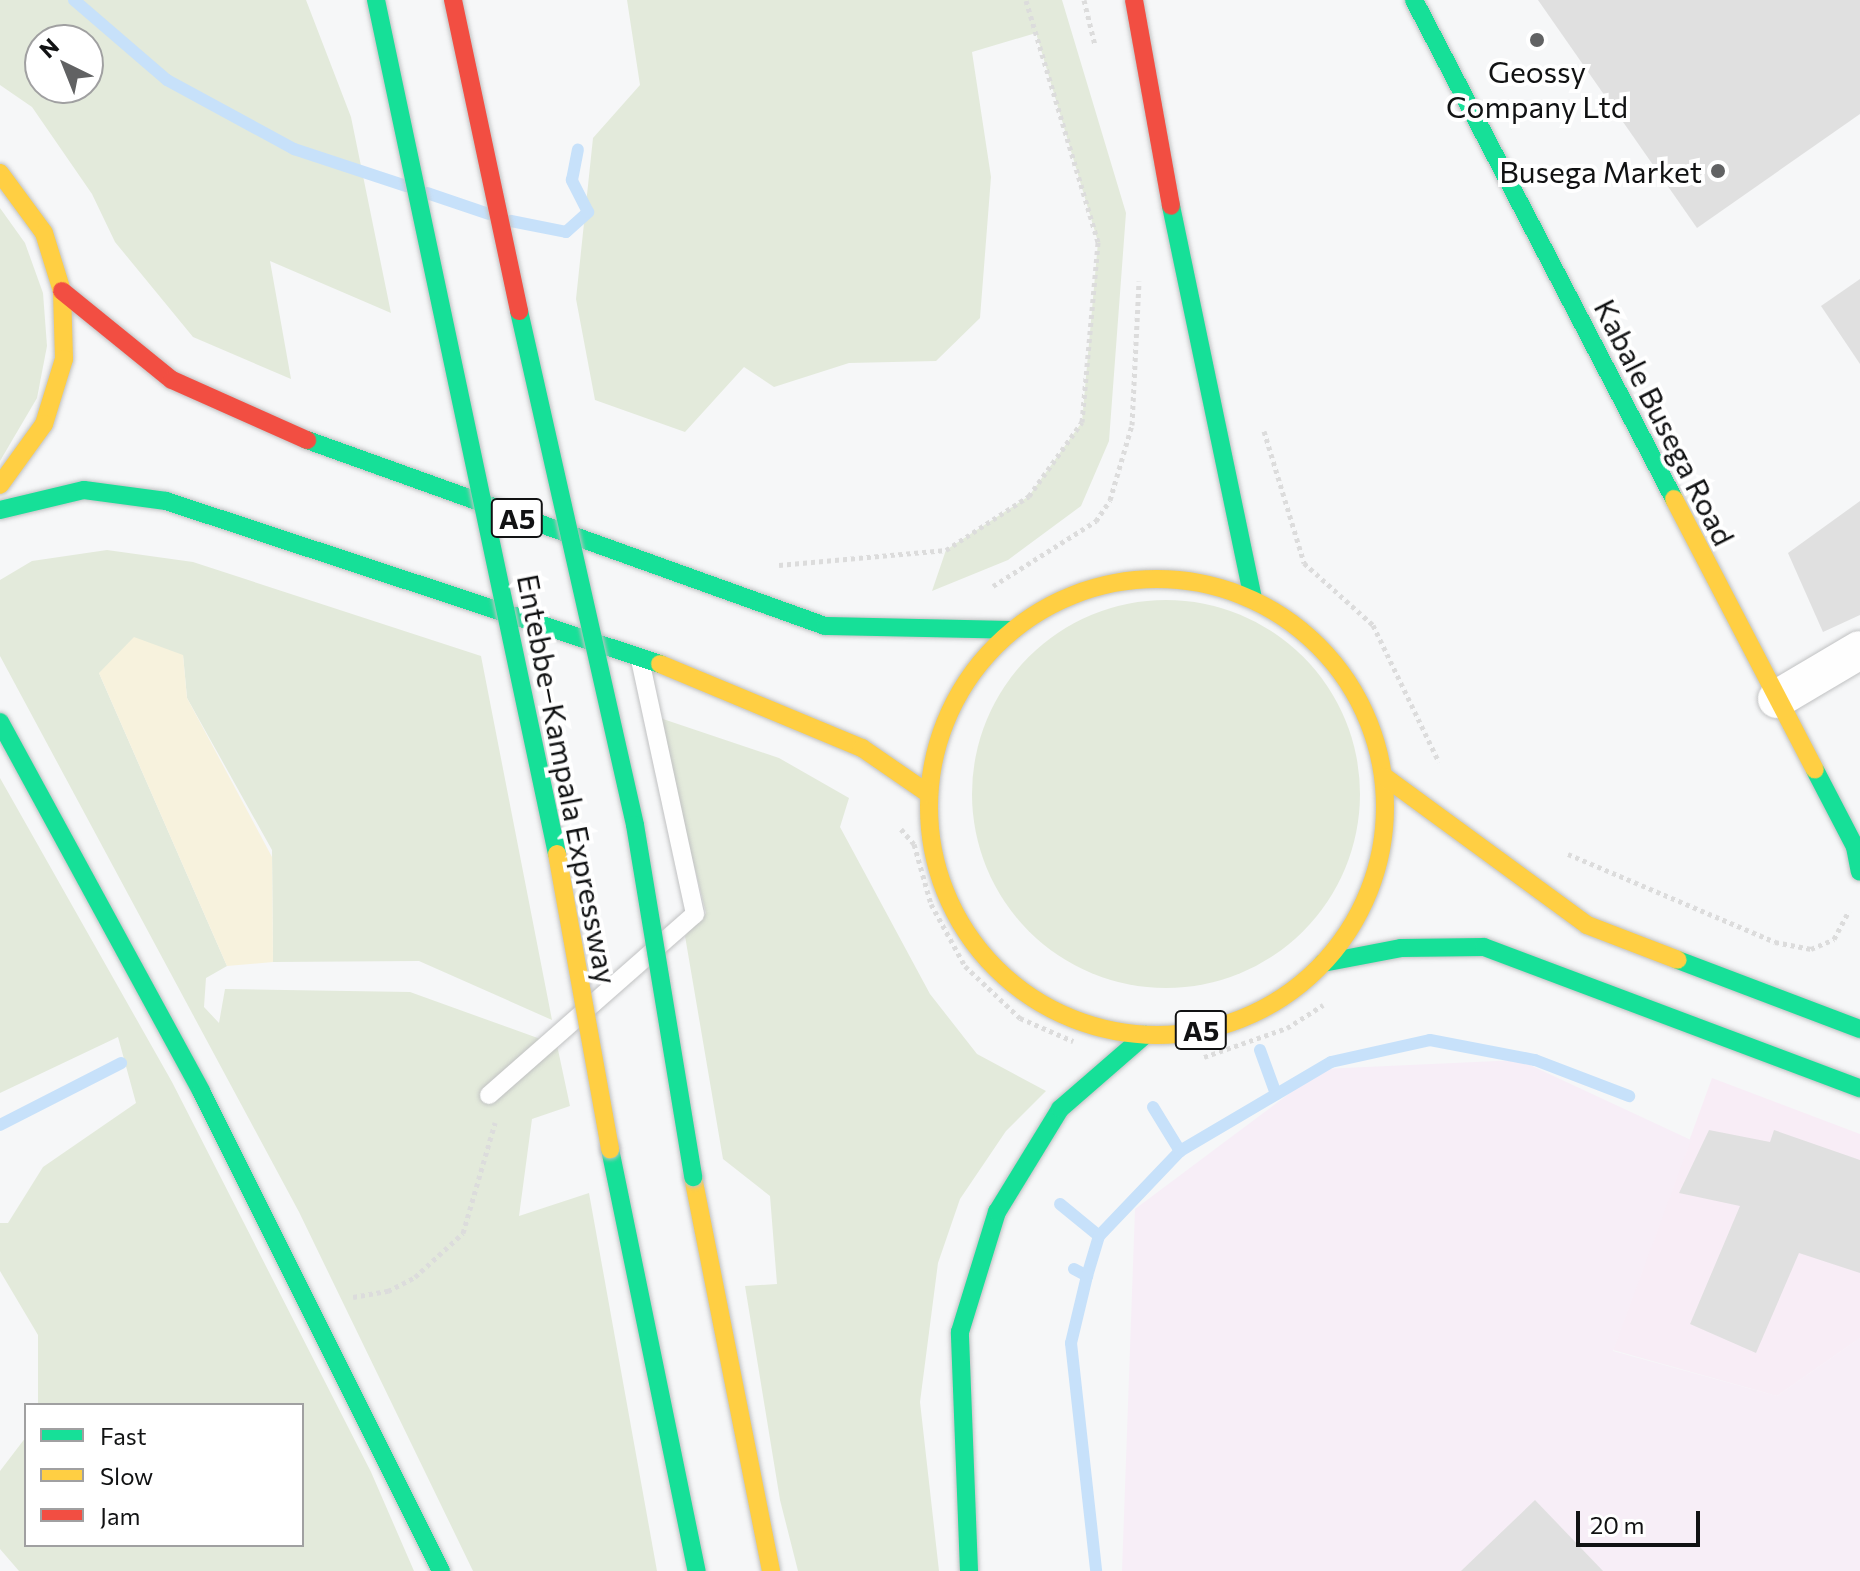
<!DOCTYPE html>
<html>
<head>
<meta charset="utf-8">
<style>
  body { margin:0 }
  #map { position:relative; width:1860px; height:1571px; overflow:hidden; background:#f6f7f8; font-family:Commissioner,sans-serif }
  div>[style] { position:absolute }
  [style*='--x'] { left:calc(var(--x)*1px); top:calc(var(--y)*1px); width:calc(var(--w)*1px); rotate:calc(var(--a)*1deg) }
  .commercial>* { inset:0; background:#f8edf6 }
  .industrial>* { inset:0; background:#f7eef7 }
  .green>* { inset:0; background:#e3eadb }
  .round { border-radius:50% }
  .sand>* { inset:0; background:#f7f2dd }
  .stream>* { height:12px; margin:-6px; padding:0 6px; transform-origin:6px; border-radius:6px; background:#c7e1fa }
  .building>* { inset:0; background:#e0e0e0 }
  .path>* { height:5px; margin-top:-2.5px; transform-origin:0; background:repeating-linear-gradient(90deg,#dcdcdc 0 4px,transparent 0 8px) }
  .roads { filter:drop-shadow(0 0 2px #c0c1c2) drop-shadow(0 0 2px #c0c1c2) }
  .lane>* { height:18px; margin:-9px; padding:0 9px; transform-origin:9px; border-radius:9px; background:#fefefe }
  .street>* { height:38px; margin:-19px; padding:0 19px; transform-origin:19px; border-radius:19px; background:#fefefe }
  .fast>* { height:18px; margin:-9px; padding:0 9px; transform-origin:9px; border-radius:9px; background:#16e098 }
  .slow>* { height:18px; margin:-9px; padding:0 9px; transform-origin:9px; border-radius:9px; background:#ffcf43 }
  .slow>.ring { margin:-9px; padding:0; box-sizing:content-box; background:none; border:18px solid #ffcf43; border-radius:50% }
  .jam>* { height:18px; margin:-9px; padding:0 9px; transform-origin:9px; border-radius:9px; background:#f24e42 }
  .bridges { filter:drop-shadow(0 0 2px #c0c1c2) drop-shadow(0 0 2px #c0c1c2) }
  .fast-bridge>* { height:18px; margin:-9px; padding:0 9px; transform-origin:9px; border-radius:9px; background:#16e098 }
  .slow-bridge>* { height:18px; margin:-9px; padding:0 9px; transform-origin:9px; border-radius:9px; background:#ffcf43 }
  .jam-bridge>* { height:18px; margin:-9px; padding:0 9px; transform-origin:9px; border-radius:9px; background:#f24e42 }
  .dots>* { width:22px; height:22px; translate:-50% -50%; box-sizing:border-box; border:4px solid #fff; border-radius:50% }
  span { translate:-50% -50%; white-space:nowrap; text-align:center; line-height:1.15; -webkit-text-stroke:8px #fff; paint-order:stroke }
  .shield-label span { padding:2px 6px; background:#fff; border:2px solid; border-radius:6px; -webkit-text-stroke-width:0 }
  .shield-label { font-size:28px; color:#111213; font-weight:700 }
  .poi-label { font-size:30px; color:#111213 }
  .right { translate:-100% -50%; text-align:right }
  .street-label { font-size:30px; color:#111213 }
  .legend { position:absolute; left:24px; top:1403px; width:280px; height:144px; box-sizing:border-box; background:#fff; border:2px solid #a0a0a1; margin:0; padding:10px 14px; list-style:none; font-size:24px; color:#111213 }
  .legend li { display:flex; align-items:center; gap:16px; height:40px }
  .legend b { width:40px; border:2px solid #a0a0a1 }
  .north { position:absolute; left:24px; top:24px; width:80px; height:80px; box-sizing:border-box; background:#fff; border:2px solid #a0a0a1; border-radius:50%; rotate:317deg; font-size:22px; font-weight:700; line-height:32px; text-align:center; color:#111213 }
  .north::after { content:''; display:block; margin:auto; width:28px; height:36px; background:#616263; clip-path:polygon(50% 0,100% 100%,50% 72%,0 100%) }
  .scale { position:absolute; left:1576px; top:1511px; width:124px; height:36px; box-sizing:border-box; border:4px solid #111213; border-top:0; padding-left:10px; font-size:24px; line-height:28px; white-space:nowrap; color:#111213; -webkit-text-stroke:6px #fff; paint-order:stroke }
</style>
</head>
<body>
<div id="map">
  <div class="commercial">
    <i style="clip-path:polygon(1712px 1078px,1860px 1134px,1860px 1338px,1777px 1396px,1613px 1350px)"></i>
  </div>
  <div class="industrial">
    <i style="clip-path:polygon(1519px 1060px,1691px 1140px,1613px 1351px,1777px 1396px,1860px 1338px,1860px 1571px,1122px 1571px,1135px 1209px,1322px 1069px)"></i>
  </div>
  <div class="green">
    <i style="clip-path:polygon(evenodd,0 0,306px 0,351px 117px,391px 313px,270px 261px,291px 379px,193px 337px,115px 242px,92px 194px,32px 107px,0 85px,0 0,40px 40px,88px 40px,88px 88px,40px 88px,40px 40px)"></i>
    <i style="clip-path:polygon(627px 0,1062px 0,1126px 213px,1109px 441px,1081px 506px,1008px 560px,932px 591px,946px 550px,1029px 496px,1082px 422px,1098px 242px,1036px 33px,972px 52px,991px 177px,980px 318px,936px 361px,849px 363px,774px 387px,744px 367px,685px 432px,595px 400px,576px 299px,593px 138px,640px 85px)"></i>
    <i style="clip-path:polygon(0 208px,25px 243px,43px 293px,47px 346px,37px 398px,0 461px)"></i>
    <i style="clip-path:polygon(107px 550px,193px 562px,481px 656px,552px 1020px,419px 961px,273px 962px,272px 850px,187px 698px,183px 655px,99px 673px,227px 966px,206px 978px,204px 1007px,219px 1023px,225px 989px,410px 992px,557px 1045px,570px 1106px,532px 1119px,519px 1216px,589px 1193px,657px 1571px,473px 1571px,299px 1212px,0 656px,0 580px,32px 561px)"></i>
    <i class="round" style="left:972px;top:600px;width:388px;height:388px"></i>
    <i style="clip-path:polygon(657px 717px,779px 758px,849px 798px,840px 827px,930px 994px,977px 1054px,1046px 1091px,1006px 1131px,960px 1199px,938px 1263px,920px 1402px,939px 1571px,798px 1571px,780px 1500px,745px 1286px,777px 1284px,770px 1196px,723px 1159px,685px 936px,706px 913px)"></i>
    <i style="clip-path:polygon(0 778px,172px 1082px,371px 1472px,414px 1571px,19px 1571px,0 1549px,0 1471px,26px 1437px,26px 1545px,302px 1545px,302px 1405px,38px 1405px,38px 1335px,0 1271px,0 1223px,8px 1223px,43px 1167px,136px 1103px,118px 1037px,0 1093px)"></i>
  </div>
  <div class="sand">
    <i style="clip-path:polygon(134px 637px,183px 655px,187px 698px,272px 857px,273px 962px,227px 966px,99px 673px)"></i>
  </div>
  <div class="stream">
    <i style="--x:74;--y:0;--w:123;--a:40.7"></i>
    <i style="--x:167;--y:80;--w:145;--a:28.5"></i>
    <i style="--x:294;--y:149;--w:118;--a:18.3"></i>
    <i style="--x:427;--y:193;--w:65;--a:18.7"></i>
    <i style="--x:511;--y:221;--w:56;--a:11.3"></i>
    <i style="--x:566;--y:232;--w:30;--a:-42"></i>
    <i style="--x:588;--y:212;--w:36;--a:-117"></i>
    <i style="--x:572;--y:180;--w:31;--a:-79"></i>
    <i style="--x:1260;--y:1050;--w:47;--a:70"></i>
    <i style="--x:1153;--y:1107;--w:52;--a:58.5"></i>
    <i style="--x:0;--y:1125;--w:136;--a:-27.1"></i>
    <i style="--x:1060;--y:1204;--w:50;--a:39.4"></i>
    <i style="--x:1074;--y:1269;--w:15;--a:28"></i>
    <i style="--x:1087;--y:1276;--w:69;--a:103.4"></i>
    <i style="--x:1071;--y:1343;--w:229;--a:83.7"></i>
    <i style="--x:1087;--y:1276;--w:42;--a:-73.3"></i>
    <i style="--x:1099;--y:1236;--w:117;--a:-46.4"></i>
    <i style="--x:1180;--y:1151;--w:175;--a:-30.5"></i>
    <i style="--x:1331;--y:1062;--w:101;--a:-12.5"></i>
    <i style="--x:1430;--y:1040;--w:107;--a:10.8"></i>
    <i style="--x:1535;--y:1060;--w:101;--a:21"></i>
  </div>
  <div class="building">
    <i style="clip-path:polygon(1538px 0,1860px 0,1860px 114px,1697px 228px)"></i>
    <i style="clip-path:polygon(1860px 279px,1860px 364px,1821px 306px)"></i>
    <i style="clip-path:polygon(1860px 501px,1860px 615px,1823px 632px,1788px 553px)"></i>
    <i style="clip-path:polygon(1709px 1130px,1770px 1142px,1774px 1130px,1860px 1160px,1860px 1273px,1799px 1253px,1756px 1353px,1690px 1324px,1740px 1206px,1679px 1193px)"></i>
    <i style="clip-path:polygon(1535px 1500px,1603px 1571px,1461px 1571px)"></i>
  </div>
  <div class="path">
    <i style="--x:1084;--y:0;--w:46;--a:76.3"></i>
    <i style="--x:1264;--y:431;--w:138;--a:73.1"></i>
    <i style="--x:1304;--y:563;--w:93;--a:41.9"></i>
    <i style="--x:1373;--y:625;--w:152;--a:64.3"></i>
    <i style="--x:779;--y:565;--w:168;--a:-5.1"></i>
    <i style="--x:946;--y:550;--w:99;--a:-33"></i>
    <i style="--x:1029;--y:496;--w:91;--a:-54.4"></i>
    <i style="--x:1082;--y:422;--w:181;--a:-84.9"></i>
    <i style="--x:1098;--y:242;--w:252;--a:-106.6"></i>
    <i style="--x:993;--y:586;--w:122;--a:-32.3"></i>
    <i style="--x:1096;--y:521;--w:25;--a:-56"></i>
    <i style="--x:1110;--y:500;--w:78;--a:-73.7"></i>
    <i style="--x:1132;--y:425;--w:144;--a:-87.2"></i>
    <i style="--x:901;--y:829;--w:20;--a:49"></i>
    <i style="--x:914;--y:844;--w:62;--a:74.2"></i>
    <i style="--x:931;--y:904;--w:71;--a:61.3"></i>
    <i style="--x:965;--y:966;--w:76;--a:43.4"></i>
    <i style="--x:1020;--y:1018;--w:58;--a:23.5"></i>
    <i style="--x:1568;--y:854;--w:225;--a:23"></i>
    <i style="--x:1775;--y:942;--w:37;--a:11"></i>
    <i style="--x:1811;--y:949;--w:25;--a:-23"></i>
    <i style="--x:1834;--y:939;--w:32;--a:-62"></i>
    <i style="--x:1204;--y:1057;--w:88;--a:-19.3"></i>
    <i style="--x:1287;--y:1028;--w:43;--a:-32.6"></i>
    <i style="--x:353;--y:1297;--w:36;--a:-10"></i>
    <i style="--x:388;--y:1291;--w:30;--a:-27"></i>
    <i style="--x:415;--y:1277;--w:65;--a:-42.5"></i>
    <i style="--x:463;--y:1233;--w:115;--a:-73.8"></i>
  </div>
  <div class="roads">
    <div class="lane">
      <i style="--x:489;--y:1095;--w:274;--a:-41.3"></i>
      <i style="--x:695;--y:914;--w:261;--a:-102.2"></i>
    </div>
    <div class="street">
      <i style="--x:1777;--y:699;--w:96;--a:-30.6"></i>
    </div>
    <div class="fast">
      <i style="--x:1414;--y:0;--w:563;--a:62.48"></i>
      <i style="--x:1171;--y:206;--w:400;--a:78.2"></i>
      <i style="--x:307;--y:440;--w:550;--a:19.75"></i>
      <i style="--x:825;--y:626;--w:188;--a:1.2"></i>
      <i style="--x:0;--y:510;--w:86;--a:-13.4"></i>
      <i style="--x:84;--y:490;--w:83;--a:7.6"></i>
      <i style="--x:166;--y:501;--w:520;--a:18.26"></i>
      <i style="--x:0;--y:722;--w:420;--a:61.4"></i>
      <i style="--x:201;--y:1091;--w:537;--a:63.43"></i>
      <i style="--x:1815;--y:770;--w:87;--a:62.5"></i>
      <i style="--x:1855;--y:847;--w:25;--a:79"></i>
      <i style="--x:1678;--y:960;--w:195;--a:20.8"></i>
      <i style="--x:1323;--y:963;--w:79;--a:-10.9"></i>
      <i style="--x:1401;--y:948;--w:83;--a:-0.7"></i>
      <i style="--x:1484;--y:947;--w:402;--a:20.6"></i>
      <i style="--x:610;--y:1149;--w:431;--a:78.4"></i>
      <i style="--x:969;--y:1571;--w:239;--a:-92.2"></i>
      <i style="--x:960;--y:1332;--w:126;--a:-72.9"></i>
      <i style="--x:997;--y:1212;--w:121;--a:-58.5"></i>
      <i style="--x:1060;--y:1109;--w:113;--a:-41"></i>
    </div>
    <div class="slow">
      <i style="--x:0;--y:173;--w:74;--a:53.7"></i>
      <i style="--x:44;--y:233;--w:61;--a:72.8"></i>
      <i style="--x:62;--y:291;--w:68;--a:88.3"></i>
      <i style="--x:64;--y:359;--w:68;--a:107.1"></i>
      <i style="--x:44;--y:424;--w:75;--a:125.8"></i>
      <i style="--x:1674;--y:499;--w:305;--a:62.5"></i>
      <i class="ring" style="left:929px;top:579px;width:438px;height:438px"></i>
      <i style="--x:660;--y:664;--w:219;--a:22.6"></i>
      <i style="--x:862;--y:748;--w:81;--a:34.5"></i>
      <i style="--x:1385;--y:777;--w:250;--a:36.2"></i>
      <i style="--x:1587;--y:925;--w:97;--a:21"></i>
      <i style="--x:693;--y:1177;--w:402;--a:78.8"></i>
    </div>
    <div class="jam">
      <i style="--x:1134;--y:0;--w:209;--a:79.8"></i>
      <i style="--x:62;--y:291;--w:141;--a:39"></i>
      <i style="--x:172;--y:380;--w:148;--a:24"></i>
    </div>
  </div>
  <div class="bridges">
    <div class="fast-bridge">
      <i style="--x:376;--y:0;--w:873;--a:78.03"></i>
      <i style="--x:519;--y:311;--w:527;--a:77.28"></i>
      <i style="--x:635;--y:825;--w:357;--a:80.6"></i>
    </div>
    <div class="slow-bridge">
      <i style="--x:557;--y:854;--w:300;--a:79.8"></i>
    </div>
    <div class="jam-bridge">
      <i style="--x:453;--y:0;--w:318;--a:78"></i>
    </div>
  </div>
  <div class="dots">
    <i style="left:1537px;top:40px;background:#616263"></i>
    <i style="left:1718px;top:171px;background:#616263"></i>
  </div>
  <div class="shield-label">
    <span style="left:517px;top:518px">A5</span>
    <span style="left:1201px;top:1030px">A5</span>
  </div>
  <div class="poi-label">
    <span style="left:1537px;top:88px">Geossy<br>Company Ltd</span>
    <span class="right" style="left:1702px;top:171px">Busega Market</span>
  </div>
  <div class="street-label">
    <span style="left:1665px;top:422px;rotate:63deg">Kabale Busega Road</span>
    <span style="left:568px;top:779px;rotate:79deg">Entebbe–Kampala Expressway</span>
  </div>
  <ul class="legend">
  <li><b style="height:10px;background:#16e098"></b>Fast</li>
  <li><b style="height:10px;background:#ffcf43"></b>Slow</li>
  <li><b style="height:10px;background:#f24e42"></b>Jam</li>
  </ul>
  <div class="north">N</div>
  <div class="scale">20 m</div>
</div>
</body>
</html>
